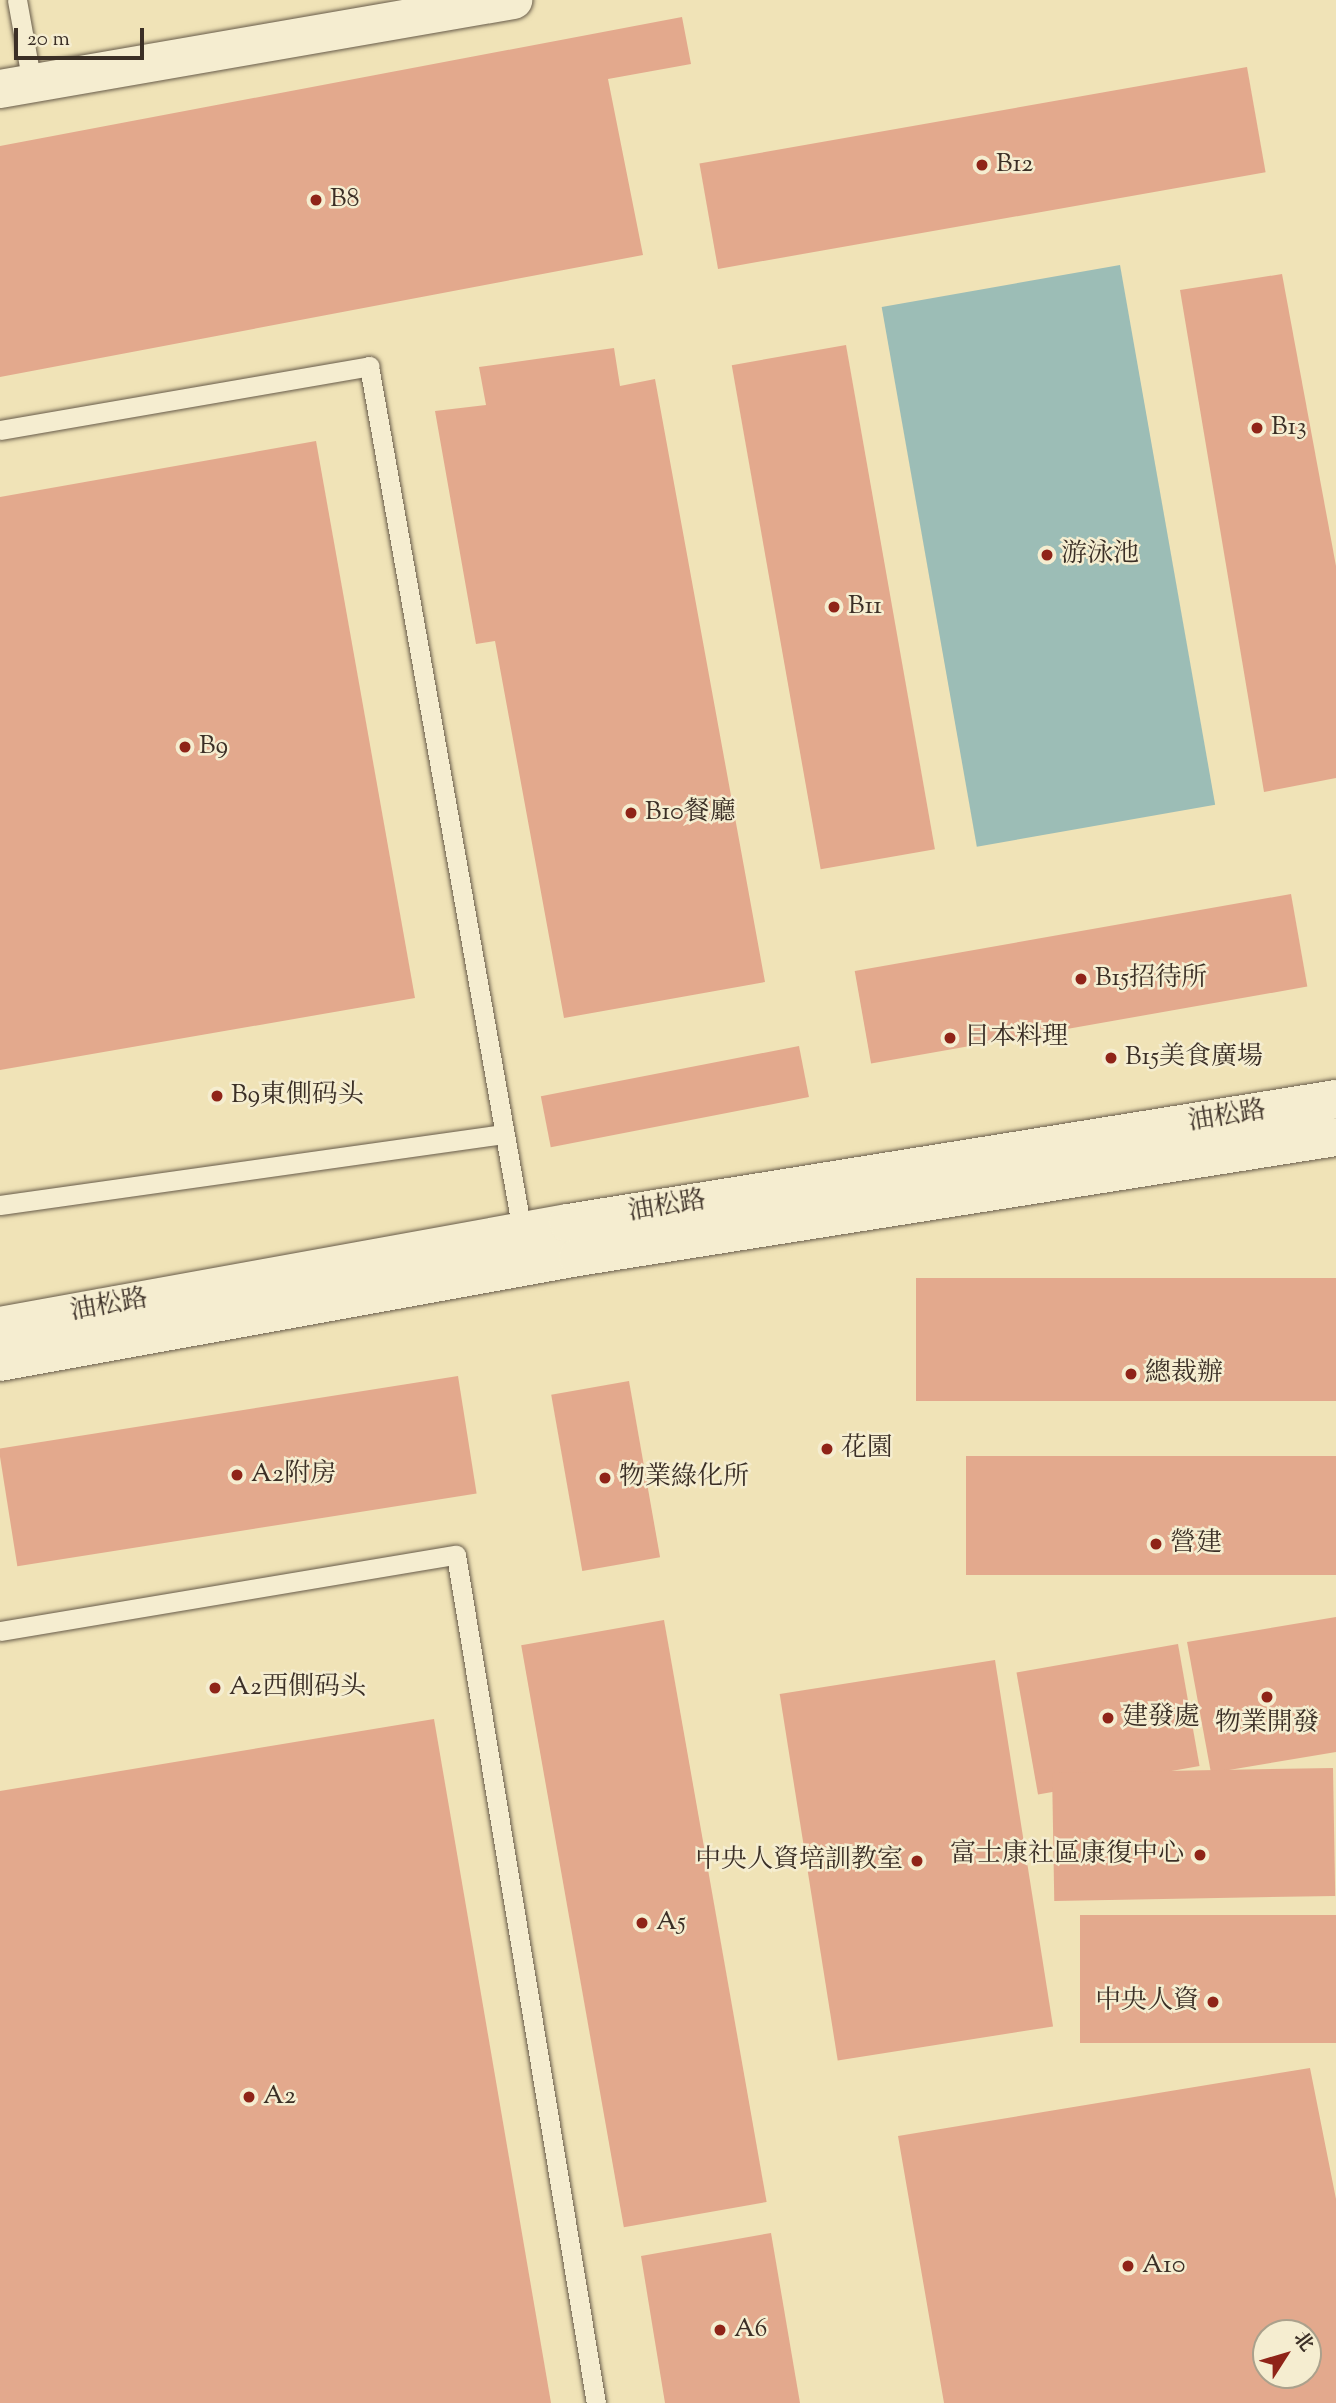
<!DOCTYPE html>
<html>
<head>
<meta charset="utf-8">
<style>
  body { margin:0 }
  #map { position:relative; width:1336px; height:2403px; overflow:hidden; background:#f0e3b7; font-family:"Sorts Mill Goudy","Noto Serif SC",serif }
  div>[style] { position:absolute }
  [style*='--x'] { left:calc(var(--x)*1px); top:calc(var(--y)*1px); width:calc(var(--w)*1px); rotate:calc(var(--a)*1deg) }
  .water>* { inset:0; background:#9cbdb6; transform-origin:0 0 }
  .building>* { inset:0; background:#e3a98d; transform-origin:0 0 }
  .roads { filter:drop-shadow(0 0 2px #685c4a) drop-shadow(0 0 2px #685c4a) }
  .service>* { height:19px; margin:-9.5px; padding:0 9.5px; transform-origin:9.5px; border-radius:9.5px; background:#f5edd0 }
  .tertiary>* { height:38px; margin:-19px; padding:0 19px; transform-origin:19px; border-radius:19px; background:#f5edd0 }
  .dots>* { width:19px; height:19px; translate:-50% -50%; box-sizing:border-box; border:4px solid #f5edd0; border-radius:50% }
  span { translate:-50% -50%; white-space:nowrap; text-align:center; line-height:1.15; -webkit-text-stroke:5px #f5edd0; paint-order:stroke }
  .poi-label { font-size:26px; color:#3b2f26 }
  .left { translate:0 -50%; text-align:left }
  .right { translate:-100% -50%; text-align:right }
  .street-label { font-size:26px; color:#3b2f26 }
  .north { position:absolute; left:1252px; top:2319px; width:70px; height:70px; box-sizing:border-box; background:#f5edd0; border:2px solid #aba18c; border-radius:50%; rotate:53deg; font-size:19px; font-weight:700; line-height:28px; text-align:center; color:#3b2f26 }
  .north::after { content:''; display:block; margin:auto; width:24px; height:32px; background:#8f2418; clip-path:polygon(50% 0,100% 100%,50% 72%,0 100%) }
  .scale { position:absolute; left:14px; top:28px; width:130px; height:32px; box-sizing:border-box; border:4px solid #3b2f26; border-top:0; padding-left:9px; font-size:21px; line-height:24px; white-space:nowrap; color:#3b2f26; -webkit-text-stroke:5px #f5edd0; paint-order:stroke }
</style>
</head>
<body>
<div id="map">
  <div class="water">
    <i style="left:1120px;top:265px;width:548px;height:242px;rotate:80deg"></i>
  </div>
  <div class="building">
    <i style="clip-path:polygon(682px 17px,691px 64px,608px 79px,643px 255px,0 377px,0 146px)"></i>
    <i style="left:1247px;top:67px;width:107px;height:556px;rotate:80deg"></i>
    <i style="clip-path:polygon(1282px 274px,1336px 566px,1336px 778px,1264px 792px,1180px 290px)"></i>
    <i style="left:846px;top:345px;width:512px;height:116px;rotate:80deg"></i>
    <i style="clip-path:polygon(614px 348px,620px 386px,655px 379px,765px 982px,564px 1018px,495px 641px,476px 644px,435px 411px,486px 405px,479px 367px)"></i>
    <i style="clip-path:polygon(316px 441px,415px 998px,0 1070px,0 497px)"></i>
    <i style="left:1291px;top:894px;width:94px;height:443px;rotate:80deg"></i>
    <i style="left:799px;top:1046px;width:52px;height:263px;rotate:79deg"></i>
    <i style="left:1336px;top:1278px;width:123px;height:420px;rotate:90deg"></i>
    <i style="left:458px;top:1376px;width:119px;height:465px;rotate:81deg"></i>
    <i style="left:629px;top:1381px;width:179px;height:79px;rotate:80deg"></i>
    <i style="left:1336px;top:1456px;width:119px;height:370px;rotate:90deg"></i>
    <i style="clip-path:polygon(1336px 1617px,1336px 1752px,1211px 1773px,1187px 1642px)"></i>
    <i style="left:664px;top:1620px;width:591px;height:145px;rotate:80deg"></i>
    <i style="left:1178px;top:1644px;width:124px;height:164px;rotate:80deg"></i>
    <i style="left:995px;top:1660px;width:371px;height:218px;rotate:81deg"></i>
    <i style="clip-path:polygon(434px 1719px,551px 2403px,0 2403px,0 1791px)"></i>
    <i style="left:1333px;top:1768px;width:128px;height:281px;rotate:89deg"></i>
    <i style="left:1336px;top:1915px;width:128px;height:256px;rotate:90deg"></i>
    <i style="clip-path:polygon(evenodd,1310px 2068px,1336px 2199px,1336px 2403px,944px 2403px,898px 2136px,1310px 2068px,1266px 2333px,1308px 2333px,1308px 2375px,1266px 2375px,1266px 2333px)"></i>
    <i style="clip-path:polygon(771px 2233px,800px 2403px,665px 2403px,641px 2256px)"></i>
  </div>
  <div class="roads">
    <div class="service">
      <i style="--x:17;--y:0;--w:84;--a:79.8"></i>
      <i style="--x:0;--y:430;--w:375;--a:-9.8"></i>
      <i style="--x:369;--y:366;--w:885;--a:79.97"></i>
      <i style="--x:0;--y:1205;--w:509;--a:-8.02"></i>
      <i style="--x:0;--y:1631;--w:462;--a:-9.5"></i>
      <i style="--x:456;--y:1555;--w:859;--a:80.63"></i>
    </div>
    <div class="tertiary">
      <i style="--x:0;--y:89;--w:521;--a:-9.84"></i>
      <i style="--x:0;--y:1326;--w:577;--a:-10.28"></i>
      <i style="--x:568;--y:1223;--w:778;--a:-9.17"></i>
      <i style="--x:0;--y:1362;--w:587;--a:-10.3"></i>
      <i style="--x:578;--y:1257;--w:767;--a:-9"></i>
    </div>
  </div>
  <div class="dots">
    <i style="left:982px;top:165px;background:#8f2418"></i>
    <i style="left:316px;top:200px;background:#8f2418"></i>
    <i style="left:1257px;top:428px;background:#8f2418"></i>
    <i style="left:1047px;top:555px;background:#8f2418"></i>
    <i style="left:834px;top:607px;background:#8f2418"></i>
    <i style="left:185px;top:747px;background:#8f2418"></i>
    <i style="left:631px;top:813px;background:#8f2418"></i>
    <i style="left:1081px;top:979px;background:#8f2418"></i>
    <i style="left:950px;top:1038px;background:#8f2418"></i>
    <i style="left:1111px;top:1058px;background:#8f2418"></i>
    <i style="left:217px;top:1096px;background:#8f2418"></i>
    <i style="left:1131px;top:1374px;background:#8f2418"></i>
    <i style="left:827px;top:1449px;background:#8f2418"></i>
    <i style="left:237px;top:1475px;background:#8f2418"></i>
    <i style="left:605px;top:1478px;background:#8f2418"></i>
    <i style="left:1156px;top:1544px;background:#8f2418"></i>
    <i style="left:215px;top:1688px;background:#8f2418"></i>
    <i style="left:1267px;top:1697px;background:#8f2418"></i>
    <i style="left:1108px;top:1718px;background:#8f2418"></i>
    <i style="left:1200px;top:1855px;background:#8f2418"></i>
    <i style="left:917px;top:1861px;background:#8f2418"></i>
    <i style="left:642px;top:1923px;background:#8f2418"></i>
    <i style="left:1213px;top:2002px;background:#8f2418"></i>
    <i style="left:249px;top:2097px;background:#8f2418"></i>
    <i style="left:1128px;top:2266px;background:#8f2418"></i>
    <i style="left:720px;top:2330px;background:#8f2418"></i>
  </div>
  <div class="poi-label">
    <span class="left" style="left:996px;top:165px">B12</span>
    <span class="left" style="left:330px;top:200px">B8</span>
    <span class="left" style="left:1271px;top:428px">B13</span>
    <span class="left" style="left:1061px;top:555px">游泳池</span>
    <span class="left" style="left:848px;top:607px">B11</span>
    <span class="left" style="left:199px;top:747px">B9</span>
    <span class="left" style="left:645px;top:813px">B10餐廳</span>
    <span class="left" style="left:1095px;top:979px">B15招待所</span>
    <span class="left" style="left:964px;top:1038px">日本料理</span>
    <span class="left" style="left:1125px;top:1058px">B15美食廣場</span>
    <span class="left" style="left:231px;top:1096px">B9東側码头</span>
    <span class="left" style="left:1145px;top:1374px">總裁辦</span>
    <span class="left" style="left:841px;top:1449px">花園</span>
    <span class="left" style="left:251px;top:1475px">A2附房</span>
    <span class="left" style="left:619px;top:1478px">物業綠化所</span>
    <span class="left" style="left:1170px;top:1544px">營建</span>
    <span class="left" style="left:229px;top:1688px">A2西側码头</span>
    <span class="left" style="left:1122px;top:1718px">建發處</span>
    <span style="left:1267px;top:1724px">物業開發</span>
    <span class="right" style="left:1184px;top:1855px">富士康社區康復中心</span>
    <span class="right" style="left:903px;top:1861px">中央人資培訓教室</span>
    <span class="left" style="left:656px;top:1923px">A5</span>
    <span class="right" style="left:1199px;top:2002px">中央人資</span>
    <span class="left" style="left:263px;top:2097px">A2</span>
    <span class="left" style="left:1142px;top:2266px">A10</span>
    <span class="left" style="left:734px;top:2330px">A6</span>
  </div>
  <div class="street-label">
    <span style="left:1227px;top:1117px;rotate:-9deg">油松路</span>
    <span style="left:667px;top:1207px;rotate:-9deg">油松路</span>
    <span style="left:109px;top:1306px;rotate:-10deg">油松路</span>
  </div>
  <div class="north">北</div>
  <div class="scale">20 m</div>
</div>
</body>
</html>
